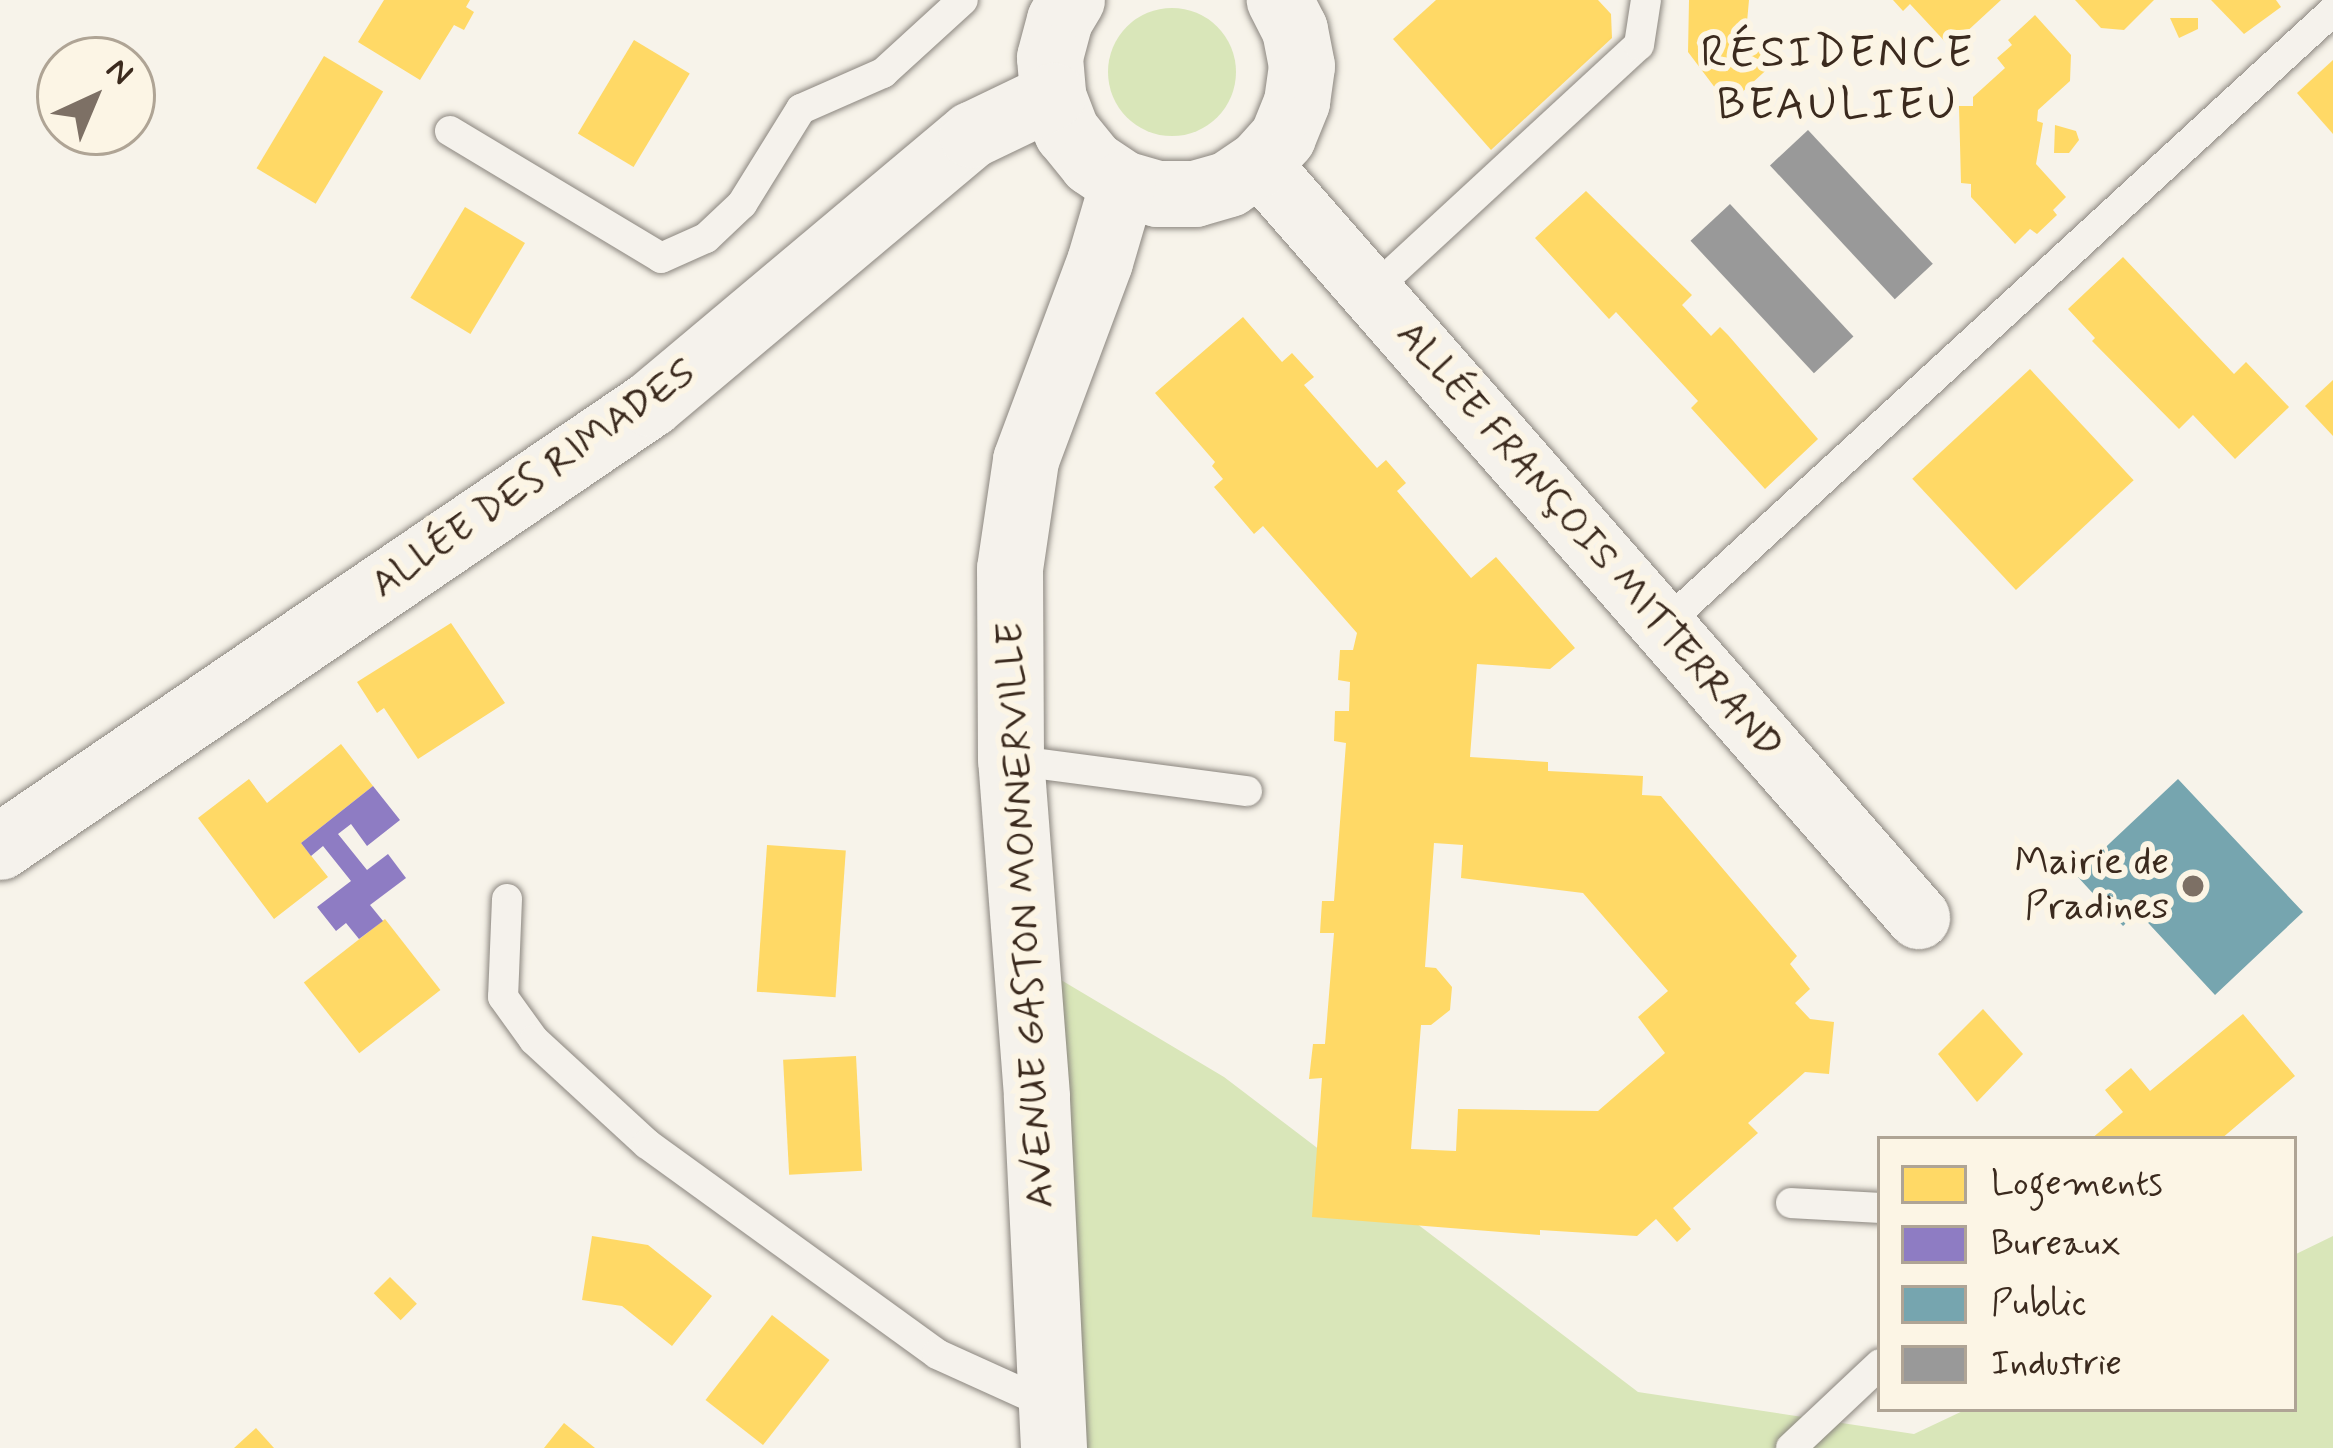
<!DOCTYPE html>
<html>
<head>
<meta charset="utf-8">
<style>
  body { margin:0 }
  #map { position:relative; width:2333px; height:1448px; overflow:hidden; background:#f7f3ea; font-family:Mynerve,sans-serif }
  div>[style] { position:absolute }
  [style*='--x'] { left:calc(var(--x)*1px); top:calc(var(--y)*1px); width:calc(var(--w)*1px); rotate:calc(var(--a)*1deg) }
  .green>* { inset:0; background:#d9e6b9 }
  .round { border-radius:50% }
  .homes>* { inset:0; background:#ffd966; transform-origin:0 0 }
  .offices>* { inset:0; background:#8e7cc3 }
  .public>* { inset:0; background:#76a5af }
  .industry>* { inset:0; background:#999; transform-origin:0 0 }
  .roads { filter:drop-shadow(0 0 3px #8b867f) drop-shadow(0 0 3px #8b867f) }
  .lane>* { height:30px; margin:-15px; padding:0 15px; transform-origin:15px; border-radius:15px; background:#f5f2ec }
  .street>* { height:63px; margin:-31.5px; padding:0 31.5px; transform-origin:31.5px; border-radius:31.5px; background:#f5f2ec }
  .secondary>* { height:66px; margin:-33px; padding:0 33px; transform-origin:33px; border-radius:33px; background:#f5f2ec }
  .dots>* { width:33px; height:33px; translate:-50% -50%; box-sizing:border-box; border:6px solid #fcf5e5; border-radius:50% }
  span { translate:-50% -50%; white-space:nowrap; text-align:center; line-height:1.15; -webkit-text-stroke:12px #fcf5e5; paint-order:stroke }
  .street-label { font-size:39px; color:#3b2a1e }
  .poi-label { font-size:39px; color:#3b2a1e }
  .right { translate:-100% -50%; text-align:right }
  .quarter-label { font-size:45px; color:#3b2a1e; letter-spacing:3px }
  .legend { position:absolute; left:1877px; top:1136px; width:420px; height:276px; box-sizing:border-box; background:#fcf5e5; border:3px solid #afa495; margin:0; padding:15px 21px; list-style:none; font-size:36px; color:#3b2a1e }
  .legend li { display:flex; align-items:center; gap:24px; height:60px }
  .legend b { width:60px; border:3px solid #afa495 }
  .north { position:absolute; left:36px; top:36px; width:120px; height:120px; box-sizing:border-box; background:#fcf5e5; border:3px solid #afa495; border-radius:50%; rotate:44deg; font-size:33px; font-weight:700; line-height:48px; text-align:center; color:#3b2a1e }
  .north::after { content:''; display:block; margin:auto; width:42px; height:54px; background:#7d7065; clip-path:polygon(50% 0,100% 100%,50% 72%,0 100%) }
</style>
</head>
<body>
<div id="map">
  <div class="green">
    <i class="round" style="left:1108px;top:8px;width:128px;height:128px"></i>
    <i style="clip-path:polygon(1004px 946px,1224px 1077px,1638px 1392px,1914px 1434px,1967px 1409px,2294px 1409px,2294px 1255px,2333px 1236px,2333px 1448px,1087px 1448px)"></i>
  </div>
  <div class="homes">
    <i style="clip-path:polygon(384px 0,470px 0,466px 7px,474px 12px,464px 30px,454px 25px,420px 80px,358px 42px)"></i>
    <i style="clip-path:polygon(1436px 0,1598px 0,1611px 14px,1612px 38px,1491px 150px,1393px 39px)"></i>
    <i style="clip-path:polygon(1689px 0,1749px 0,1746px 33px,1774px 63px,1728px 105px,1688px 52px)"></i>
    <i style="clip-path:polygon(1893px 0,2001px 0,1950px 47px,1910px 4px,1903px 11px)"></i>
    <i style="clip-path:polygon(2075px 0,2154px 0,2124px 30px,2101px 28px)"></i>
    <i style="clip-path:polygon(2211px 0,2276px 0,2281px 7px,2244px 34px)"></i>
    <i style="clip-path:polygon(2035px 15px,2071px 55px,2070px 81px,2038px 110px,2037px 121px,2043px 123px,2036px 164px,2066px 197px,2053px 210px,2057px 215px,2037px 234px,2030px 229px,2015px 244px,1971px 197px,1971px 184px,1961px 183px,1959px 106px,1973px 106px,1973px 97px,2005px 68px,1997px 58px,2012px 45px,2008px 40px)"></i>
    <i style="clip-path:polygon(2170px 18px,2198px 18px,2198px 29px,2179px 38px)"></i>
    <i style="left:634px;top:40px;width:65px;height:109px;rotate:31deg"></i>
    <i style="left:324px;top:56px;width:69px;height:131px;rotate:31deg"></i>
    <i style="clip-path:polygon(2333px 60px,2333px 134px,2297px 93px)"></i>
    <i style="clip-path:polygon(2055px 125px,2076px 131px,2079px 140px,2069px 153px,2054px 153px)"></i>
    <i style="clip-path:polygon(1586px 191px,1692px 295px,1682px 305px,1711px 336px,1720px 327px,1728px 335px,1818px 439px,1765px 489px,1691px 408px,1698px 401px,1616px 312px,1609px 319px,1535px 238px)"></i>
    <i style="left:465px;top:207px;width:70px;height:106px;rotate:31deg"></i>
    <i style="clip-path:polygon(2123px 257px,2234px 374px,2246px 362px,2289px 407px,2235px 459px,2193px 415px,2179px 429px,2092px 341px,2095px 338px,2068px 309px)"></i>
    <i style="clip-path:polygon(evenodd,1243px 317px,1282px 362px,1292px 353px,1314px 377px,1304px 385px,1377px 468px,1386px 460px,1406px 483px,1397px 491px,1471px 578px,1496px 557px,1575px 648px,1550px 669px,1477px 664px,1470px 757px,1548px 762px,1548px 771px,1643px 776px,1642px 795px,1661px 796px,1797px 956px,1790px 964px,1810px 989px,1795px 1003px,1810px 1019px,1834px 1022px,1829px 1074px,1805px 1072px,1748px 1123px,1758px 1133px,1673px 1208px,1691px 1229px,1677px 1242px,1656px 1219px,1637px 1236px,1540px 1230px,1540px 1235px,1312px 1217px,1322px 1078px,1309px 1079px,1313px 1044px,1325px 1044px,1334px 933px,1320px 933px,1322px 901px,1334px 901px,1346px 743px,1334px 741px,1335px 711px,1349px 711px,1350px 682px,1338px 680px,1340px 650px,1353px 650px,1357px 633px,1263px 526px,1254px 534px,1214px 487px,1223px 479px,1212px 466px,1215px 462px,1155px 393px,1243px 317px,1434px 843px,1463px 845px,1461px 878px,1583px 893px,1668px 991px,1638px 1017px,1665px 1053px,1598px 1111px,1458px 1109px,1456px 1151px,1411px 1149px,1421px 1025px,1431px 1025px,1450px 1010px,1452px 987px,1436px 968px,1425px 967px,1434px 843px)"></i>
    <i style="left:2030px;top:369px;width:152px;height:161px;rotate:47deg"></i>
    <i style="clip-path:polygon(2333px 380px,2333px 436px,2305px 406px)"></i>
    <i style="clip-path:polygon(451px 623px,505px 703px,418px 759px,384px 708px,377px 713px,357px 682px)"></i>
    <i style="clip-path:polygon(341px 744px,373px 786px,301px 843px,328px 877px,274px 919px,198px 818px,249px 779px,267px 803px)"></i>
    <i style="left:767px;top:845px;width:79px;height:147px;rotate:4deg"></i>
    <i style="left:385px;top:919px;width:90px;height:103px;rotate:52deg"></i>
    <i style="clip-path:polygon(1983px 1009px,2023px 1054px,1977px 1102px,1938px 1054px)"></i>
    <i style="clip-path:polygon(2243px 1014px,2295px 1076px,2221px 1139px,2091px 1139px,2123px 1112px,2105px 1090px,2131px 1068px,2150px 1091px)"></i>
    <i style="left:856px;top:1056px;width:115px;height:73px;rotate:87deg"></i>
    <i style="clip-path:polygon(592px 1236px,648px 1245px,712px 1296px,672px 1346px,622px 1306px,582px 1300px)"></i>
    <i style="left:390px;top:1277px;width:38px;height:23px;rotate:45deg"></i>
    <i style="left:772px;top:1315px;width:73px;height:108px;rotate:38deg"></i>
    <i style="clip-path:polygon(564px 1423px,595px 1448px,544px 1448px)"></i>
    <i style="clip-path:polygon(256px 1428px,274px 1448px,234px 1448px)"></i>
  </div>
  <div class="offices">
    <i style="clip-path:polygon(373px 786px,400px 820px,367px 846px,351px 824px,338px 834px,367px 870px,388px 854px,406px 878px,370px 905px,383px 921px,359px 939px,346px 923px,336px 931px,317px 907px,351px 881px,323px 846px,311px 856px,301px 843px)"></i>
  </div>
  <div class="public">
    <i style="clip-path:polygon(2178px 779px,2303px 912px,2215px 995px,2138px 912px,2123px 926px,2076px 875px)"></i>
  </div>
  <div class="industry">
    <i style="left:1808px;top:130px;width:183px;height:52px;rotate:47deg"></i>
    <i style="left:1730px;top:204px;width:181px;height:54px;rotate:47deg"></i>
  </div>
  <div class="roads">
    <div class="lane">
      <i style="--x:450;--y:131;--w:246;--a:31"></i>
      <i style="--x:661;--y:258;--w:49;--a:-24"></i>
      <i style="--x:706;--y:238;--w:50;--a:-43.4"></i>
      <i style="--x:742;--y:204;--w:112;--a:-58.2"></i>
      <i style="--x:801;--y:109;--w:90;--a:-23.7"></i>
      <i style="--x:883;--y:73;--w:108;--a:-42.4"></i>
      <i style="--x:1371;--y:292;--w:364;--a:-42.7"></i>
      <i style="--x:1639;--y:45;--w:46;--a:-81.2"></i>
      <i style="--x:1663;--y:626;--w:909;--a:-42.55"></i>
      <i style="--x:1011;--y:760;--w:238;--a:7.5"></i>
      <i style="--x:507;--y:899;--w:98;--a:92.3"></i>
      <i style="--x:503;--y:997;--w:53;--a:54.2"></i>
      <i style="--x:534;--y:1040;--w:154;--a:42.6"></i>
      <i style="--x:647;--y:1144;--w:358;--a:35.9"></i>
      <i style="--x:937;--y:1354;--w:128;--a:24.4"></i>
      <i style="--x:1791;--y:1203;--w:89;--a:3.2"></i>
      <i style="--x:1791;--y:1448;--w:122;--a:-43.3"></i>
    </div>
    <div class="street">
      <i style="--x:1259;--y:164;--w:1001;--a:48.81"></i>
    </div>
    <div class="secondary">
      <i style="--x:1072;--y:0;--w:23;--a:121"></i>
      <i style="--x:1060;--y:20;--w:39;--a:105"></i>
      <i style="--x:1050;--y:58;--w:38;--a:85"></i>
      <i style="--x:1053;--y:96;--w:39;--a:69"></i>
      <i style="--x:1067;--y:132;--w:40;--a:51"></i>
      <i style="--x:1092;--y:163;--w:37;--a:34"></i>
      <i style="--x:1123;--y:184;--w:36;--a:16"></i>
      <i style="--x:1158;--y:194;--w:37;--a:0"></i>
      <i style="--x:1195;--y:194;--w:35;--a:-16"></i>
      <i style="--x:1229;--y:184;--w:36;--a:-34"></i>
      <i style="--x:1259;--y:164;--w:36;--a:-48"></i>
      <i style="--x:1283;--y:137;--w:38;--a:-68"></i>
      <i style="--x:1297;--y:102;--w:36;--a:-82"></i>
      <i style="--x:1302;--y:66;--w:37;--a:-101"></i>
      <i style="--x:1295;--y:30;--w:34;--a:-117"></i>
      <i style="--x:0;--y:847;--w:787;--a:-34.23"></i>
      <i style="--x:651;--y:404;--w:419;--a:-40"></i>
      <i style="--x:972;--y:135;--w:90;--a:-25.7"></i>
      <i style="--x:1054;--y:1448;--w:352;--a:-92.8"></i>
      <i style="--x:1037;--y:1096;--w:337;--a:-94.4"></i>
      <i style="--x:1011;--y:760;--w:191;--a:-90.3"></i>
      <i style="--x:1010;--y:569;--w:110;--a:-81.6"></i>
      <i style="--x:1026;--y:460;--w:211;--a:-69.5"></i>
      <i style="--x:1100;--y:262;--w:81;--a:-73.6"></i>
    </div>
  </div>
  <div class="dots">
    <i style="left:2193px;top:886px;background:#7d7065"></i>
  </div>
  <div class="street-label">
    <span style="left:534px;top:480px;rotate:-35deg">ALLÉE DES RIMADES</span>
    <span style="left:1588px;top:541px;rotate:49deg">ALLÉE FRANÇOIS MITTERRAND</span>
    <span style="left:1027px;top:915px;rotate:-93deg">AVENUE GASTON MONNERVILLE</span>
  </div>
  <div class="poi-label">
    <span class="right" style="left:2169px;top:886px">Mairie de<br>Pradines</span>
  </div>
  <div class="quarter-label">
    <span style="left:1838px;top:80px">RÉSIDENCE<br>BEAULIEU</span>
  </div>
  <ul class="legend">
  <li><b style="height:33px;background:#ffd966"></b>Logements</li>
  <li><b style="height:33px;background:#8e7cc3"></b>Bureaux</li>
  <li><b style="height:33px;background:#76a5af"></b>Public</li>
  <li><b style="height:33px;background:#999"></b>Industrie</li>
  </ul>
  <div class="north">N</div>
</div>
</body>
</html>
